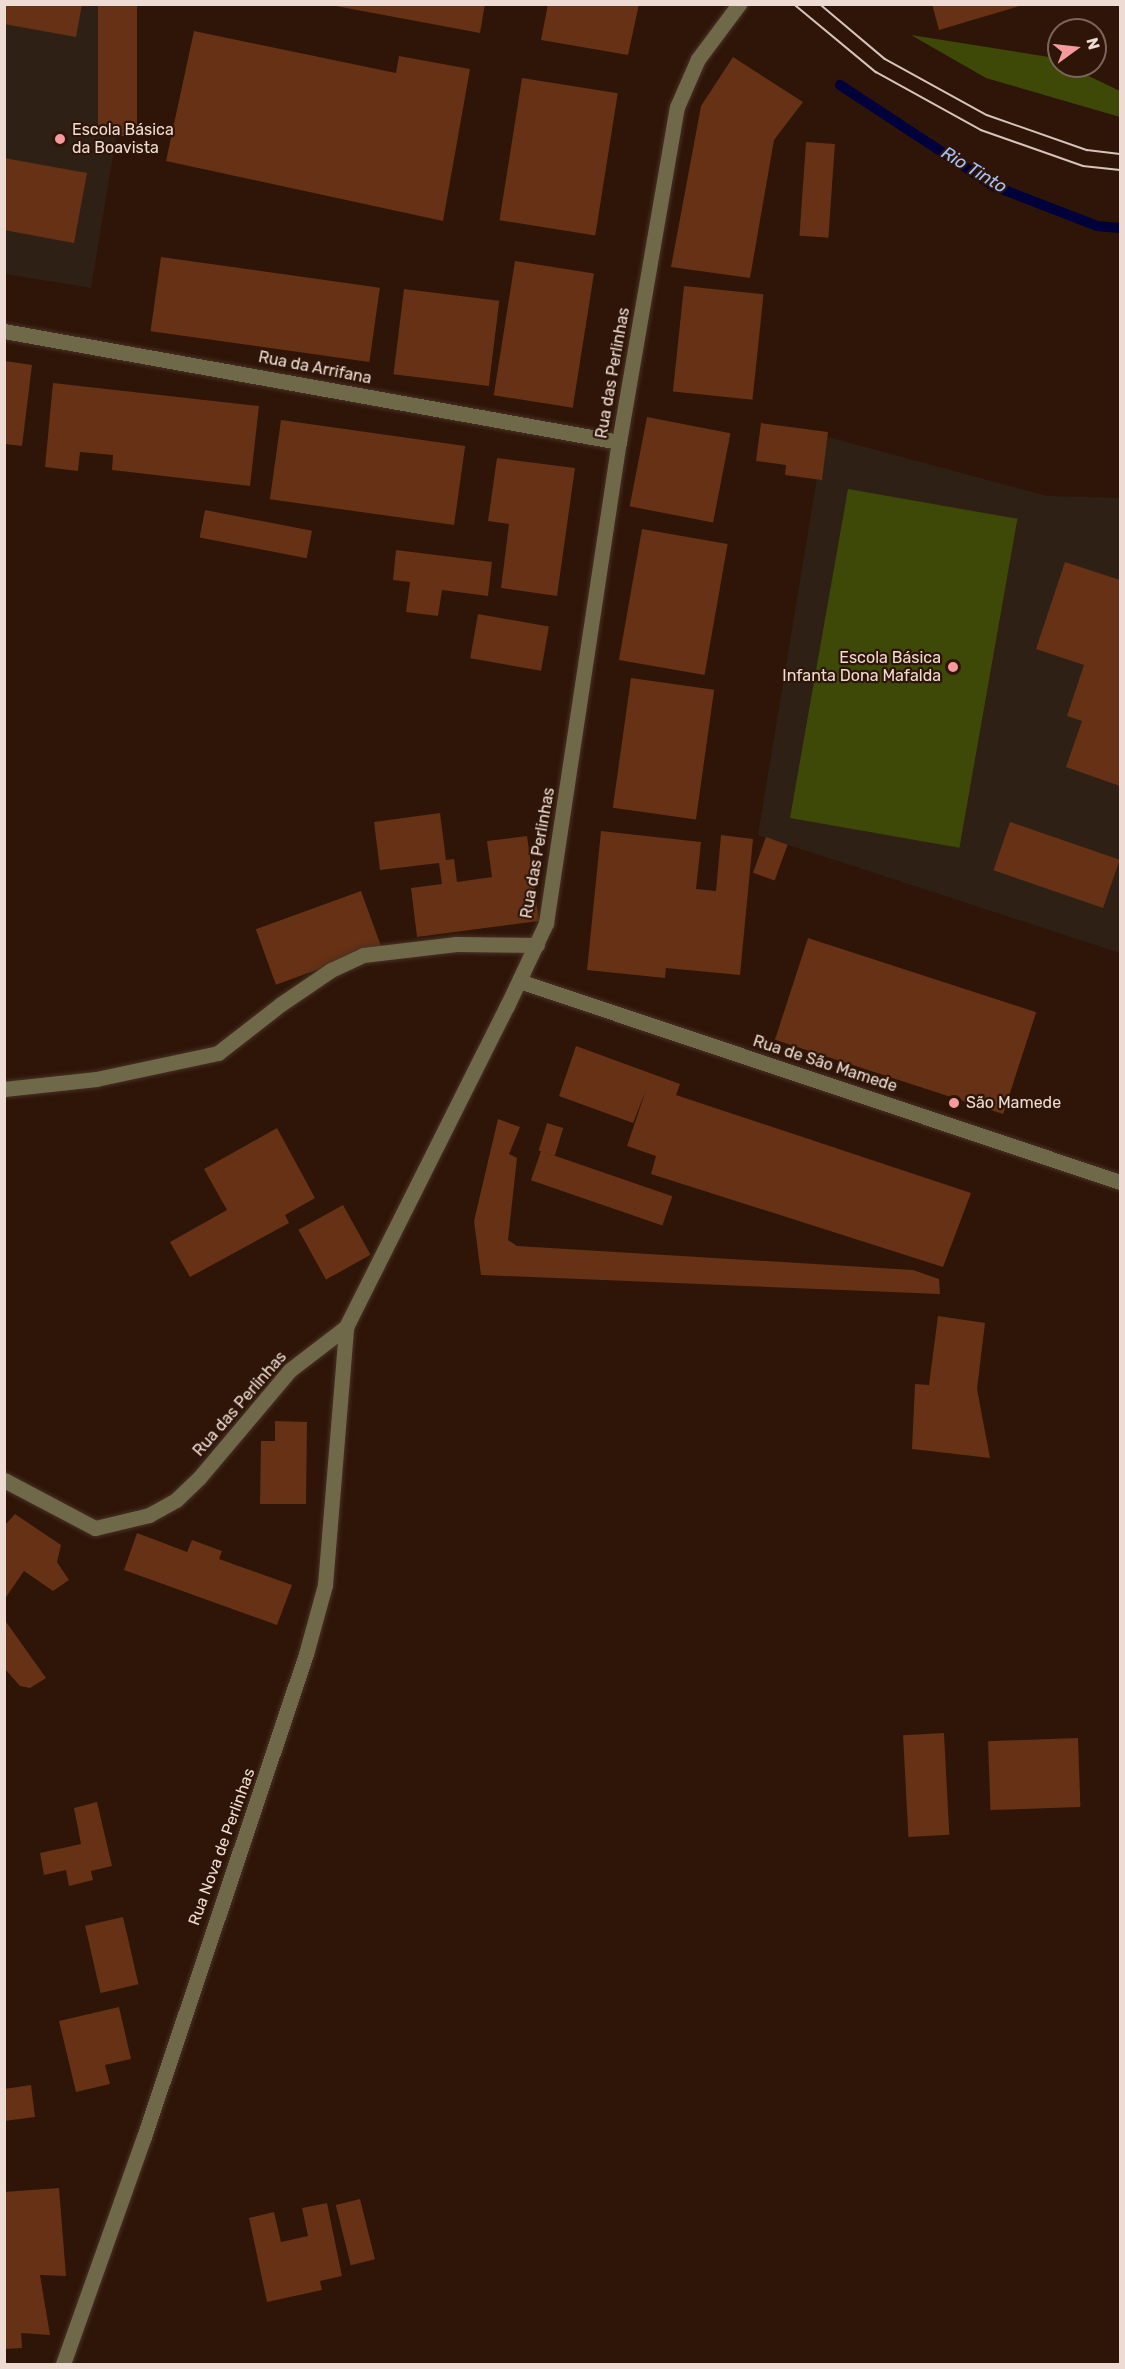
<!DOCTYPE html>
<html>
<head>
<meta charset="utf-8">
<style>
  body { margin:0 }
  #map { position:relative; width:1125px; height:2369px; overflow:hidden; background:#2e1508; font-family:Rubik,sans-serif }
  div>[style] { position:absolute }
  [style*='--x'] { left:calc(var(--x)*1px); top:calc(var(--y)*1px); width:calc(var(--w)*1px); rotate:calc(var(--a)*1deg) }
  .education>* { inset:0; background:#2f2015 }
  .green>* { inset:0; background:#3e4807; transform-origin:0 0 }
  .stream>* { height:10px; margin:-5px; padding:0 5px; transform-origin:5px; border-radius:5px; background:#00013a }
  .building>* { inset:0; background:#663114; transform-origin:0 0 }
  .roads { filter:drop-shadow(0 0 2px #493125) drop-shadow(0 0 2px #493125) }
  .minor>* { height:15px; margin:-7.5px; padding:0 7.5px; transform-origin:7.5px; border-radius:7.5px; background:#706949 }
  .tram>* { height:1.5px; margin:-0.75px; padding:0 0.75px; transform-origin:0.75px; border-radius:0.75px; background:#d6c3ba }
  .dots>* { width:16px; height:16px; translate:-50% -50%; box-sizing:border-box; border:3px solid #2e1508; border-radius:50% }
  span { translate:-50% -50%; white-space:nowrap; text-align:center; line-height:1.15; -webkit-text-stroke:4.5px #2e1508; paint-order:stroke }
  .poi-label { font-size:16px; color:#eedcd4 }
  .left { translate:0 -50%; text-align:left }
  .right { translate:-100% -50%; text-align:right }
  .street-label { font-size:16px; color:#eedcd4 }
  .water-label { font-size:18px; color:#a6c1f7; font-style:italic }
  .frame { position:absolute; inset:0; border:6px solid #eedcd4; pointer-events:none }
  .north { position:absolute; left:1047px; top:18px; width:60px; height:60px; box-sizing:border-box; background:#2e1508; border:2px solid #7b655a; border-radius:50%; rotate:75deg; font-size:16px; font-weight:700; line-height:24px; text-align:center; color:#eedcd4 }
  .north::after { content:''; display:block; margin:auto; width:21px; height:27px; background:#f59b9e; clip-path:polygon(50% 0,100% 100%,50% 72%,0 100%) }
</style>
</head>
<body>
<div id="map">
  <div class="education">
    <i style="clip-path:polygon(4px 5px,138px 5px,91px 288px,5px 274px)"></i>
    <i style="clip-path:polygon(824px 436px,1047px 496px,1120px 498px,1120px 953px,758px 835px)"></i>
  </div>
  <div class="green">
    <i style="clip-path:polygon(911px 35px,1049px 57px,1059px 62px,1059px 66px,1068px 66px,1120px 91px,1120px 117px,986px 78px)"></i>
    <i style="left:848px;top:489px;width:172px;height:334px;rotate:10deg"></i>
  </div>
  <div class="stream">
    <i style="--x:840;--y:85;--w:184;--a:33.3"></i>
    <i style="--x:994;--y:186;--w:110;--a:21.2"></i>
    <i style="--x:1097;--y:226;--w:23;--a:5"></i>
  </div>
  <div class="building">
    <i style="clip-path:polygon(4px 4px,82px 4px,76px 37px,4px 24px)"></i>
    <i style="left:98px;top:4px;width:39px;height:132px"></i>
    <i style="clip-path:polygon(325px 4px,485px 4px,480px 33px)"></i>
    <i style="clip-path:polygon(548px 4px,639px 4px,628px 55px,541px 40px)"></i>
    <i style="clip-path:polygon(932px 4px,1023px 4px,1023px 5px,939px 30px)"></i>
    <i style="clip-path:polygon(194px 31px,396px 73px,399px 56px,470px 69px,443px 221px,166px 161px)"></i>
    <i style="clip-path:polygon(733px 57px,803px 102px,774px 140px,750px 278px,671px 267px,701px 106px)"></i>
    <i style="left:522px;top:78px;width:97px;height:144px;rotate:9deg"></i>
    <i style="left:806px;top:142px;width:29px;height:94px;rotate:4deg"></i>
    <i style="clip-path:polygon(4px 158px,87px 173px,74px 243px,4px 230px)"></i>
    <i style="left:161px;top:257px;width:221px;height:75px;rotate:8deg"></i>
    <i style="left:515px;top:261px;width:80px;height:136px;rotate:9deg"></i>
    <i style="left:684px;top:286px;width:80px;height:106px;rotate:6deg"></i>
    <i style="left:404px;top:289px;width:96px;height:86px;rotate:7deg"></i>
    <i style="clip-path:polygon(5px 361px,32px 365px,22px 446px,5px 444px)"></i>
    <i style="clip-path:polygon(53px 383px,259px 406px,250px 486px,112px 470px,113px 455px,80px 452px,78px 471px,45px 467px)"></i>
    <i style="left:647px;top:417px;width:85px;height:91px;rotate:11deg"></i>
    <i style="left:281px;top:420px;width:186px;height:80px;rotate:8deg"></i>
    <i style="clip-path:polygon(761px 423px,828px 432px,822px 480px,785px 475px,786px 465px,756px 461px)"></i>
    <i style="clip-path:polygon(497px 458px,575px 468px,557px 596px,501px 588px,509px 524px,488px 521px)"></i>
    <i style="left:205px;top:510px;width:109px;height:28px;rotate:11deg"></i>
    <i style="left:642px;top:529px;width:87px;height:133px;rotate:10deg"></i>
    <i style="clip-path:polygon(396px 550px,492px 562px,488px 596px,442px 590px,438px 616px,406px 612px,410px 582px,393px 580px)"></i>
    <i style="clip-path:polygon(1065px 562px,1120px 580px,1120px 786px,1066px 767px,1082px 721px,1067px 716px,1084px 665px,1036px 649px)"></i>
    <i style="left:478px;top:614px;width:72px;height:45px;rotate:10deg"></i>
    <i style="left:631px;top:678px;width:84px;height:131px;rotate:8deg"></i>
    <i style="clip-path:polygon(440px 813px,446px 860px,454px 859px,457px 882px,492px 877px,487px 841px,527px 836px,539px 921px,417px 937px,411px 888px,442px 884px,439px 863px,380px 870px,374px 822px)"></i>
    <i style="left:1010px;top:822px;width:116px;height:51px;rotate:19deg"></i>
    <i style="clip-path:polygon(601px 831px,701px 842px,696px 889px,716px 891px,721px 835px,753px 839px,740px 975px,666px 968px,665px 978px,587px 970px)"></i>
    <i style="left:766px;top:837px;width:23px;height:38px;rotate:20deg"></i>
    <i style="left:361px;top:891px;width:59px;height:112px;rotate:70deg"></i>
    <i style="left:808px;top:938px;width:240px;height:107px;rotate:18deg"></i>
    <i style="clip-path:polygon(576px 1046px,680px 1084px,676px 1095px,971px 1193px,943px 1267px,651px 1174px,656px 1156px,627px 1146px,646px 1090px,633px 1123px,559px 1096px)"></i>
    <i style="clip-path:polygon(498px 1119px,520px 1127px,509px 1154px,517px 1158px,508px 1240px,517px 1246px,913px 1270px,939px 1279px,940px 1294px,481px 1275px,474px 1221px)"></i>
    <i style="left:547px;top:1123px;width:17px;height:29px;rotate:17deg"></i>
    <i style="clip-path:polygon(277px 1128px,315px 1198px,285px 1215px,289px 1223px,190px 1277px,170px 1242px,227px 1210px,204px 1169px)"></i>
    <i style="left:541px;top:1151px;width:139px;height:31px;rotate:19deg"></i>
    <i style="left:343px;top:1205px;width:57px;height:51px;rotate:61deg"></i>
    <i style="clip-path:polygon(938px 1316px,985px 1323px,977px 1389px,990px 1458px,912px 1449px,915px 1384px,929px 1385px)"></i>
    <i style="clip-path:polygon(275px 1421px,307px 1422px,306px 1504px,260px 1504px,261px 1441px,275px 1441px)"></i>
    <i style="clip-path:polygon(15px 1514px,61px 1545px,57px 1562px,69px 1580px,53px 1591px,24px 1571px,4px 1600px,4px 1526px)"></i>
    <i style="clip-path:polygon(137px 1533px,187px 1552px,192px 1540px,222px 1551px,219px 1559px,292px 1585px,277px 1625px,124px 1570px)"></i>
    <i style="clip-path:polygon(4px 1619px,46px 1678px,30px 1688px,20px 1686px,4px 1668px)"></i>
    <i style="left:944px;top:1733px;width:102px;height:41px;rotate:87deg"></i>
    <i style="left:1078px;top:1738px;width:69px;height:90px;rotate:88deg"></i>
    <i style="clip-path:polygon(97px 1802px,112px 1866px,91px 1871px,93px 1880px,69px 1886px,66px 1870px,44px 1875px,40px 1853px,81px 1844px,74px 1808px)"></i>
    <i style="left:123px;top:1917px;width:69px;height:39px;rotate:77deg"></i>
    <i style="clip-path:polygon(119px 2007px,131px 2059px,105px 2065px,110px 2084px,76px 2092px,59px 2021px)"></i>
    <i style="clip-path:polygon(31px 2085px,35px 2117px,4px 2121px,4px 2089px)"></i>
    <i style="clip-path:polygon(59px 2188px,66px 2276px,40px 2275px,50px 2335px,21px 2333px,22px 2348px,4px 2349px,4px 2192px)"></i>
    <i style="left:360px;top:2199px;width:62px;height:25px;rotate:76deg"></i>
    <i style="clip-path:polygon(327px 2203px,342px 2276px,320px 2281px,322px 2290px,267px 2302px,249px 2218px,274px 2212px,281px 2242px,308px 2236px,302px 2208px)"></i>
  </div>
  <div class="roads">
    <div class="minor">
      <i style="--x:4;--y:331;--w:625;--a:10.23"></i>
      <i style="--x:519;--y:981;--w:634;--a:18.49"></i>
      <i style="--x:4;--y:1089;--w:93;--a:-6.2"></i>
      <i style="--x:96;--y:1079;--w:125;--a:-12"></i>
      <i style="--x:218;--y:1053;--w:80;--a:-37.9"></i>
      <i style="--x:281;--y:1004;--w:60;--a:-34.2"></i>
      <i style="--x:331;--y:970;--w:35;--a:-25"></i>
      <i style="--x:363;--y:955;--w:94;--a:-6.7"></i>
      <i style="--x:456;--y:944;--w:81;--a:0.7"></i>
      <i style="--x:4;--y:1480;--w:103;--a:27.8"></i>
      <i style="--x:95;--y:1528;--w:56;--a:-13.5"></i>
      <i style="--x:149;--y:1515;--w:31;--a:-29"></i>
      <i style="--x:176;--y:1500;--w:32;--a:-44"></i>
      <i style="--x:199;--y:1478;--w:141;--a:-49.9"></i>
      <i style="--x:290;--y:1370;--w:71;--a:-37.5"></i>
      <i style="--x:346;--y:1327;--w:359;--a:-63.4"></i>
      <i style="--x:507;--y:1006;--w:92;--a:-64.8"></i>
      <i style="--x:546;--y:923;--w:487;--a:-81.4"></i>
      <i style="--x:619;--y:442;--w:340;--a:-80.2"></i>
      <i style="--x:677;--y:107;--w:52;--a:-66.4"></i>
      <i style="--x:698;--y:59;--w:69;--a:-53.3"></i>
      <i style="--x:63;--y:2364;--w:241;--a:-70.4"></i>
      <i style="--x:144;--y:2137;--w:509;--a:-71.46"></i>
      <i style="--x:306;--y:1654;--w:72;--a:-74.6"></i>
      <i style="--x:325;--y:1585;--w:259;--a:-85.3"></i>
    </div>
  </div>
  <div class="tram">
    <i style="--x:794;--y:4;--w:107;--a:39.7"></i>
    <i style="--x:876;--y:72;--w:120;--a:28.9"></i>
    <i style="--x:981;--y:130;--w:108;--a:19.4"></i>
    <i style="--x:1083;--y:166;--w:37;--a:6"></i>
    <i style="--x:820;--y:4;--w:85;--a:40.2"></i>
    <i style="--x:885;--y:59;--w:116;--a:28.8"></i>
    <i style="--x:987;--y:115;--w:106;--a:19.3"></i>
    <i style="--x:1087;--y:150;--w:33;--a:7"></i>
  </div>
  <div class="dots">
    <i style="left:60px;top:139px;background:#f59b9e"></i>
    <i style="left:953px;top:667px;background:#f59b9e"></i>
    <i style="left:954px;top:1103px;background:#f59b9e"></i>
  </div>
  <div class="poi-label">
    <span class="left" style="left:72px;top:139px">Escola Básica<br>da Boavista</span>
    <span class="right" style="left:941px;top:667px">Escola Básica<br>Infanta Dona Mafalda</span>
    <span class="left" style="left:966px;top:1103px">São Mamede</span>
  </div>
  <div class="street-label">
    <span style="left:315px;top:368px;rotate:11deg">Rua da Arrifana</span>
    <span style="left:613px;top:373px;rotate:-80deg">Rua das Perlinhas</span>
    <span style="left:538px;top:853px;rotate:-80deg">Rua das Perlinhas</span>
    <span style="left:825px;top:1064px;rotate:18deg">Rua de São Mamede</span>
    <span style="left:240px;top:1404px;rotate:-49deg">Rua das Perlinhas</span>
    <span style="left:222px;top:1847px;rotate:-70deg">Rua Nova de Perlinhas</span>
  </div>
  <div class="water-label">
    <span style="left:974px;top:170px;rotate:31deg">Rio Tinto</span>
  </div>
  <div class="frame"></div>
  <div class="north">N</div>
</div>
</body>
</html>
